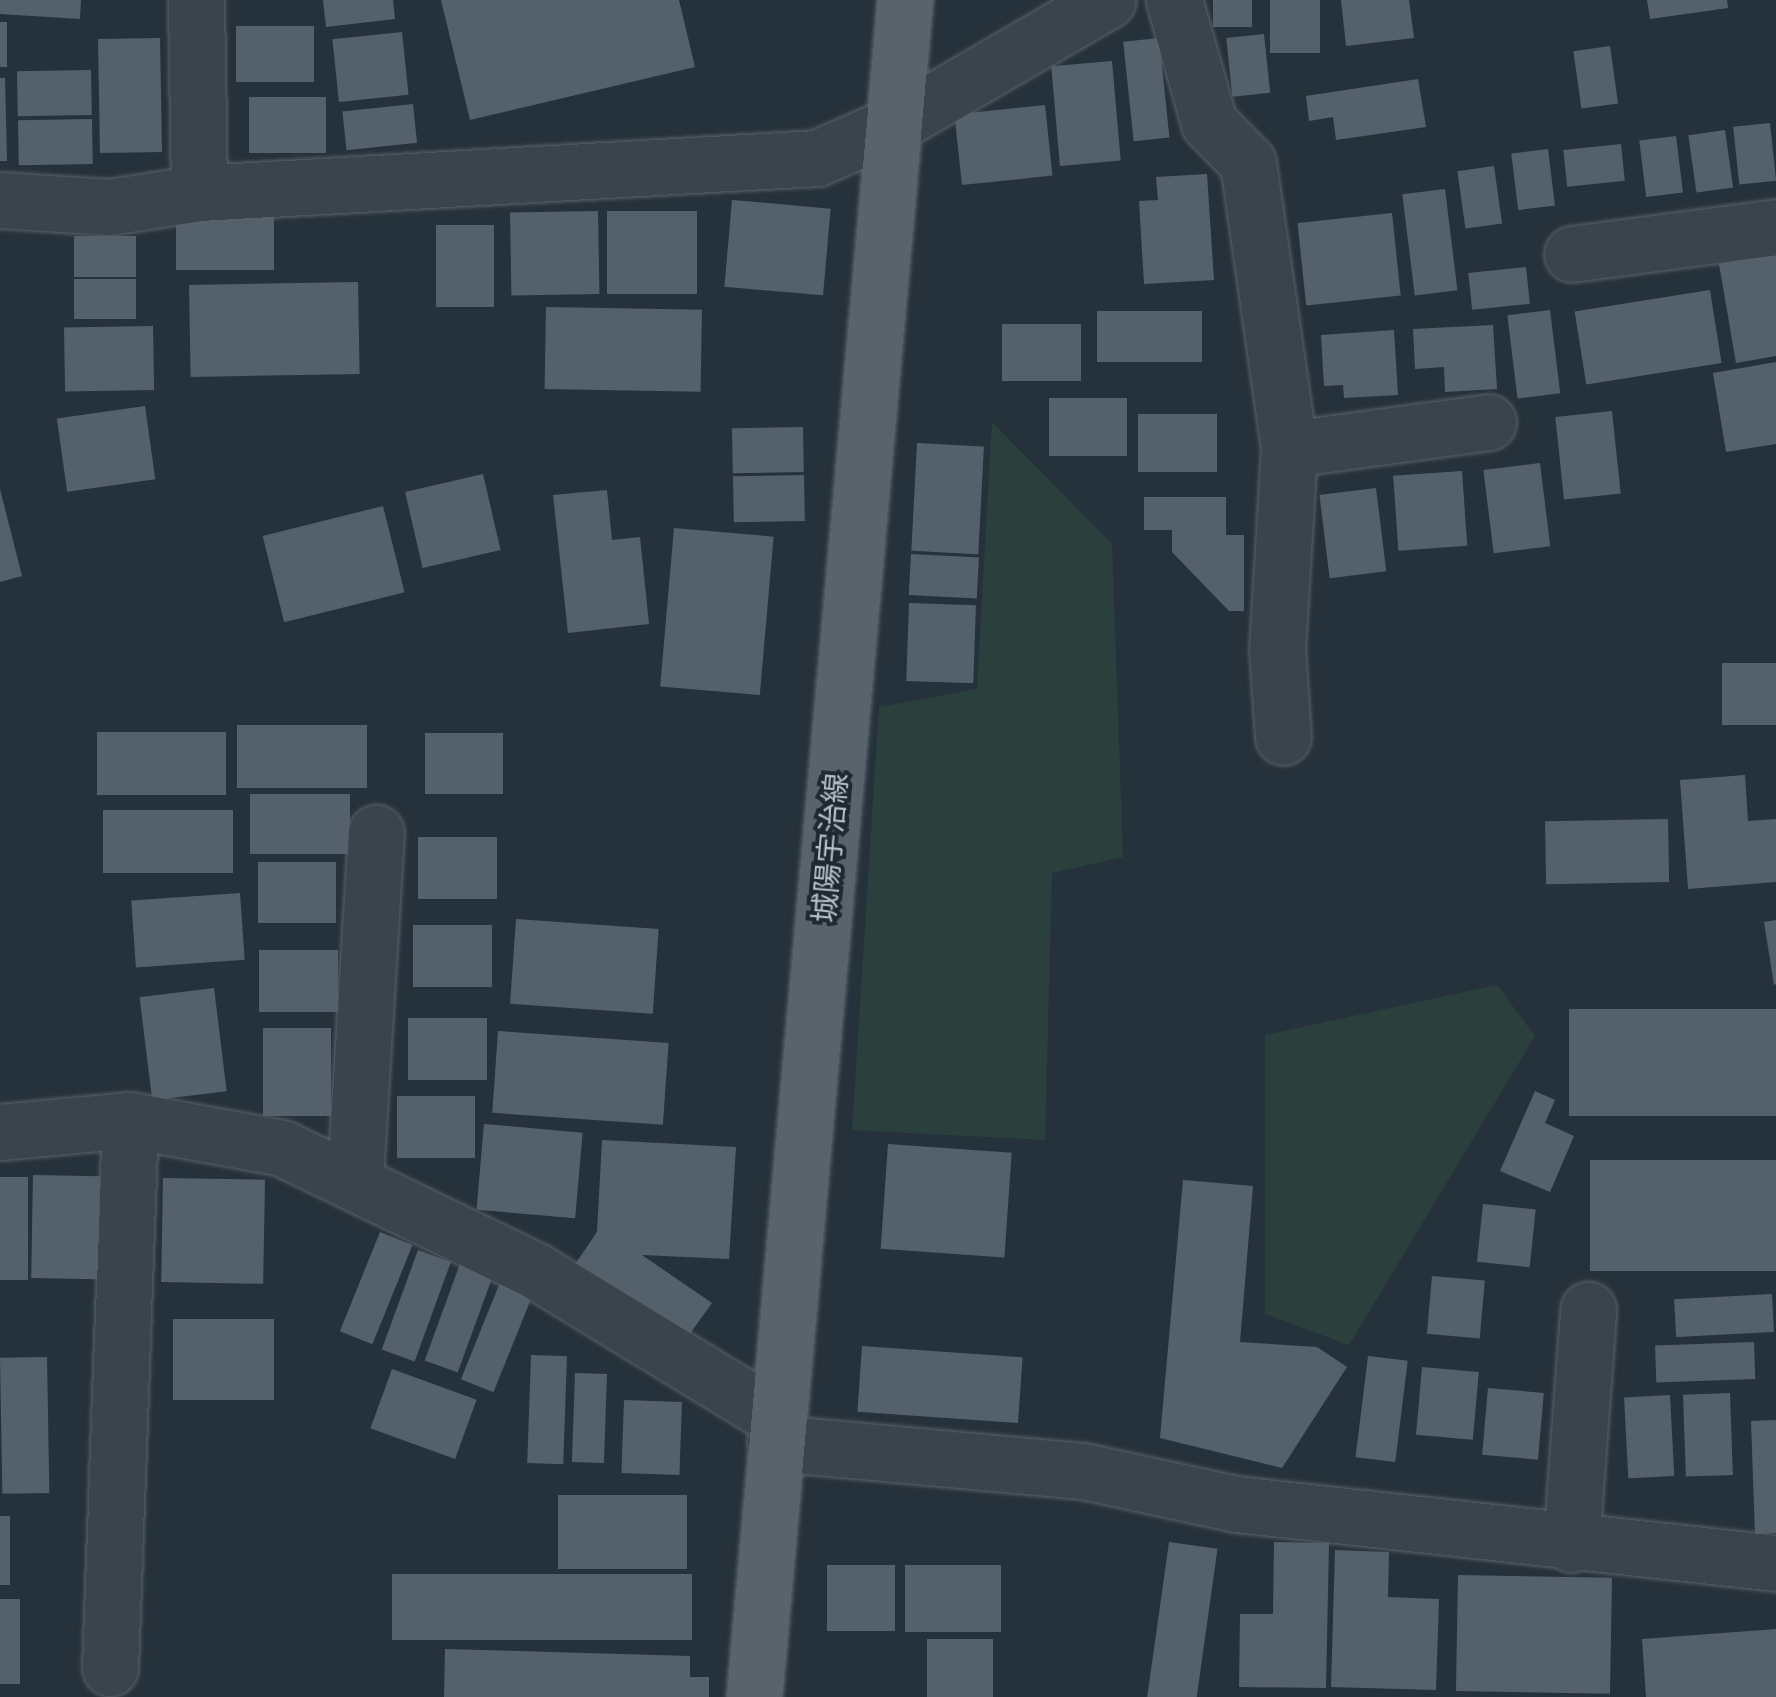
<!DOCTYPE html>
<html>
<head>
<meta charset="utf-8">
<style>
  body { margin:0 }
  #map { position:relative; width:1776px; height:1697px; overflow:hidden; background:#26323b; font-family:"Exo 2","Noto Sans JP",sans-serif }
  div>[style] { position:absolute }
  [style*='--x'] { left:calc(var(--x)*1px); top:calc(var(--y)*1px); width:calc(var(--w)*1px); rotate:calc(var(--a)*1deg) }
  .green>* { inset:0; background:#2b403d }
  .building>* { inset:0; background:#54616c; transform-origin:0 0 }
  .roads { filter:drop-shadow(0 0 2px #586269) drop-shadow(0 0 2px #586269) }
  .minor>* { height:55px; margin:-27.5px; padding:0 27.5px; transform-origin:27.5px; border-radius:27.5px; background:#3a444c }
  .major>* { height:55px; margin:-27.5px; padding:0 27.5px; transform-origin:27.5px; border-radius:27.5px; background:#58636b }
  span { translate:-50% -50%; white-space:nowrap; text-align:center; line-height:1.15; -webkit-text-stroke:8px #1f2930; paint-order:stroke }
  .street-label { font-size:30px; color:#b6bfc7 }
</style>
</head>
<body>
<div id="map">
  <div class="green">
    <i style="clip-path:polygon(992px 422px,1112px 544px,1123px 857px,1052px 873px,1045px 1140px,852px 1130px,879px 707px,977px 689px)"></i>
    <i style="clip-path:polygon(1497px 985px,1535px 1036px,1349px 1345px,1265px 1314px,1265px 1035px)"></i>
  </div>
  <div class="building">
    <i style="clip-path:polygon(0 0,81px 0,80px 19px,0 14px)"></i>
    <i style="clip-path:polygon(323px 0,393px 0,395px 19px,326px 27px)"></i>
    <i style="clip-path:polygon(441px 0,679px 0,695px 67px,470px 120px)"></i>
    <i style="left:1213px;top:0;width:39px;height:27px"></i>
    <i style="left:1270px;top:0;width:50px;height:53px"></i>
    <i style="clip-path:polygon(1341px 0,1409px 0,1414px 38px,1346px 46px)"></i>
    <i style="clip-path:polygon(1647px 0,1727px 0,1728px 8px,1650px 19px)"></i>
    <i style="left:0;top:22px;width:7px;height:45px"></i>
    <i style="left:236px;top:26px;width:78px;height:56px"></i>
    <i style="left:402px;top:32px;width:63px;height:70px;rotate:84deg"></i>
    <i style="left:1264px;top:34px;width:59px;height:38px;rotate:84deg"></i>
    <i style="left:160px;top:38px;width:114px;height:62px;rotate:89deg"></i>
    <i style="left:1159px;top:38px;width:100px;height:36px;rotate:84deg"></i>
    <i style="left:1610px;top:46px;width:58px;height:37px;rotate:82deg"></i>
    <i style="left:1112px;top:61px;width:100px;height:61px;rotate:85deg"></i>
    <i style="left:91px;top:70px;width:45px;height:74px;rotate:89deg"></i>
    <i style="clip-path:polygon(0 78px,5px 78px,7px 161px,0 161px)"></i>
    <i style="clip-path:polygon(1418px 79px,1426px 127px,1336px 140px,1333px 117px,1309px 121px,1306px 96px)"></i>
    <i style="left:249px;top:97px;width:77px;height:56px"></i>
    <i style="left:413px;top:104px;width:39px;height:71px;rotate:84deg"></i>
    <i style="left:1045px;top:105px;width:71px;height:91px;rotate:84deg"></i>
    <i style="left:92px;top:119px;width:45px;height:74px;rotate:89deg"></i>
    <i style="left:1770px;top:123px;width:58px;height:37px;rotate:84deg"></i>
    <i style="left:1725px;top:130px;width:58px;height:37px;rotate:82deg"></i>
    <i style="left:1676px;top:136px;width:57px;height:37px;rotate:83deg"></i>
    <i style="left:1621px;top:144px;width:37px;height:58px;rotate:84deg"></i>
    <i style="left:1548px;top:149px;width:57px;height:37px;rotate:83deg"></i>
    <i style="left:1494px;top:166px;width:58px;height:37px;rotate:82deg"></i>
    <i style="clip-path:polygon(1207px 174px,1214px 280px,1144px 284px,1139px 201px,1158px 200px,1156px 177px)"></i>
    <i style="left:1445px;top:189px;width:102px;height:43px;rotate:83deg"></i>
    <i style="left:732px;top:200px;width:99px;height:87px;rotate:5deg"></i>
    <i style="left:598px;top:211px;width:83px;height:88px;rotate:89deg"></i>
    <i style="left:697px;top:211px;width:83px;height:90px;rotate:90deg"></i>
    <i style="left:1392px;top:213px;width:83px;height:95px;rotate:84deg"></i>
    <i style="left:274px;top:216px;width:54px;height:98px;rotate:90deg"></i>
    <i style="left:436px;top:225px;width:58px;height:82px"></i>
    <i style="left:74px;top:236px;width:62px;height:41px"></i>
    <i style="clip-path:polygon(1776px 253px,1776px 356px,1736px 363px,1719px 264px)"></i>
    <i style="left:1526px;top:267px;width:37px;height:58px;rotate:84deg"></i>
    <i style="left:136px;top:279px;width:40px;height:62px;rotate:90deg"></i>
    <i style="left:358px;top:282px;width:92px;height:169px;rotate:89deg"></i>
    <i style="left:1710px;top:290px;width:74px;height:137px;rotate:81deg"></i>
    <i style="left:546px;top:307px;width:156px;height:82px;rotate:1deg"></i>
    <i style="left:1550px;top:310px;width:84px;height:43px;rotate:83deg"></i>
    <i style="left:1202px;top:311px;width:51px;height:105px;rotate:90deg"></i>
    <i style="left:1002px;top:324px;width:79px;height:57px"></i>
    <i style="clip-path:polygon(1493px 325px,1497px 389px,1445px 392px,1444px 367px,1415px 369px,1413px 329px)"></i>
    <i style="left:153px;top:326px;width:64px;height:89px;rotate:89deg"></i>
    <i style="clip-path:polygon(1394px 330px,1398px 395px,1344px 398px,1343px 385px,1324px 386px,1321px 335px)"></i>
    <i style="clip-path:polygon(1776px 362px,1776px 444px,1726px 452px,1713px 373px)"></i>
    <i style="left:1049px;top:398px;width:78px;height:58px"></i>
    <i style="left:145px;top:406px;width:74px;height:89px;rotate:82deg"></i>
    <i style="left:1612px;top:411px;width:83px;height:57px;rotate:84deg"></i>
    <i style="left:1138px;top:414px;width:79px;height:58px"></i>
    <i style="left:803px;top:427px;width:45px;height:71px;rotate:89deg"></i>
    <i style="left:917px;top:443px;width:67px;height:108px;rotate:3deg"></i>
    <i style="left:1540px;top:463px;width:84px;height:57px;rotate:83deg"></i>
    <i style="left:1462px;top:471px;width:75px;height:69px;rotate:86deg"></i>
    <i style="left:483px;top:474px;width:78px;height:80px;rotate:77deg"></i>
    <i style="left:804px;top:475px;width:46px;height:71px;rotate:89deg"></i>
    <i style="left:1376px;top:488px;width:84px;height:57px;rotate:83deg"></i>
    <i style="clip-path:polygon(0 489px,22px 576px,0 582px)"></i>
    <i style="clip-path:polygon(607px 490px,612px 540px,640px 537px,649px 624px,568px 633px,553px 495px)"></i>
    <i style="clip-path:polygon(1144px 497px,1226px 497px,1226px 535px,1244px 535px,1244px 611px,1229px 611px,1172px 552px,1172px 530px,1144px 530px)"></i>
    <i style="left:383px;top:506px;width:89px;height:124px;rotate:76deg"></i>
    <i style="left:674px;top:528px;width:100px;height:159px;rotate:5deg"></i>
    <i style="left:911px;top:554px;width:68px;height:41px;rotate:3deg"></i>
    <i style="left:909px;top:603px;width:67px;height:78px;rotate:2deg"></i>
    <i style="left:1776px;top:663px;width:62px;height:54px;rotate:90deg"></i>
    <i style="left:237px;top:725px;width:130px;height:63px"></i>
    <i style="left:97px;top:732px;width:129px;height:63px"></i>
    <i style="left:425px;top:733px;width:78px;height:61px"></i>
    <i style="clip-path:polygon(1745px 775px,1748px 821px,1776px 819px,1776px 882px,1688px 889px,1680px 780px)"></i>
    <i style="left:350px;top:794px;width:60px;height:100px;rotate:90deg"></i>
    <i style="left:233px;top:810px;width:63px;height:130px;rotate:90deg"></i>
    <i style="left:1668px;top:819px;width:63px;height:123px;rotate:89deg"></i>
    <i style="left:418px;top:837px;width:79px;height:62px"></i>
    <i style="left:258px;top:862px;width:78px;height:61px"></i>
    <i style="left:240px;top:893px;width:67px;height:109px;rotate:86deg"></i>
    <i style="left:516px;top:919px;width:143px;height:85px;rotate:4deg"></i>
    <i style="clip-path:polygon(1776px 920px,1776px 984px,1774px 985px,1764px 922px)"></i>
    <i style="left:413px;top:925px;width:79px;height:62px"></i>
    <i style="left:259px;top:950px;width:79px;height:62px"></i>
    <i style="left:214px;top:988px;width:104px;height:75px;rotate:83deg"></i>
    <i style="left:1776px;top:1009px;width:107px;height:207px;rotate:90deg"></i>
    <i style="left:408px;top:1018px;width:79px;height:62px"></i>
    <i style="left:263px;top:1028px;width:68px;height:88px"></i>
    <i style="left:498px;top:1031px;width:171px;height:82px;rotate:4deg"></i>
    <i style="clip-path:polygon(1535px 1091px,1555px 1100px,1545px 1123px,1574px 1136px,1550px 1192px,1500px 1171px)"></i>
    <i style="left:397px;top:1096px;width:78px;height:62px"></i>
    <i style="left:484px;top:1124px;width:99px;height:86px;rotate:5deg"></i>
    <i style="clip-path:polygon(602px 1140px,736px 1147px,729px 1259px,642px 1255px,712px 1303px,684px 1342px,574px 1266px,597px 1232px)"></i>
    <i style="left:888px;top:1144px;width:124px;height:105px;rotate:4deg"></i>
    <i style="left:1776px;top:1160px;width:111px;height:186px;rotate:90deg"></i>
    <i style="left:33px;top:1175px;width:67px;height:103px;rotate:1deg"></i>
    <i style="left:0;top:1177px;width:28px;height:103px"></i>
    <i style="left:163px;top:1178px;width:102px;height:104px;rotate:1deg"></i>
    <i style="clip-path:polygon(1183px 1180px,1253px 1186px,1240px 1342px,1317px 1347px,1347px 1367px,1282px 1468px,1160px 1438px)"></i>
    <i style="left:1483px;top:1204px;width:53px;height:58px;rotate:6deg"></i>
    <i style="left:380px;top:1232px;width:35px;height:107px;rotate:22deg"></i>
    <i style="left:418px;top:1250px;width:35px;height:106px;rotate:20deg"></i>
    <i style="left:461px;top:1261px;width:35px;height:106px;rotate:20deg"></i>
    <i style="left:1432px;top:1276px;width:53px;height:58px;rotate:5deg"></i>
    <i style="left:501px;top:1280px;width:35px;height:107px;rotate:22deg"></i>
    <i style="left:1772px;top:1294px;width:38px;height:98px;rotate:87deg"></i>
    <i style="left:274px;top:1319px;width:81px;height:101px;rotate:90deg"></i>
    <i style="left:1754px;top:1342px;width:37px;height:99px;rotate:88deg"></i>
    <i style="left:862px;top:1346px;width:161px;height:66px;rotate:4deg"></i>
    <i style="left:531px;top:1355px;width:36px;height:108px;rotate:2deg"></i>
    <i style="left:1368px;top:1356px;width:40px;height:102px;rotate:7deg"></i>
    <i style="left:47px;top:1357px;width:136px;height:47px;rotate:89deg"></i>
    <i style="left:1422px;top:1367px;width:57px;height:68px;rotate:5deg"></i>
    <i style="left:392px;top:1369px;width:90px;height:63px;rotate:20deg"></i>
    <i style="left:575px;top:1373px;width:32px;height:89px;rotate:2deg"></i>
    <i style="left:1488px;top:1388px;width:56px;height:67px;rotate:5deg"></i>
    <i style="left:1730px;top:1393px;width:82px;height:47px;rotate:88deg"></i>
    <i style="left:1670px;top:1395px;width:81px;height:46px;rotate:87deg"></i>
    <i style="left:624px;top:1400px;width:58px;height:73px;rotate:2deg"></i>
    <i style="clip-path:polygon(1776px 1420px,1776px 1533px,1755px 1534px,1751px 1421px)"></i>
    <i style="left:558px;top:1495px;width:129px;height:74px"></i>
    <i style="left:0;top:1516px;width:10px;height:69px"></i>
    <i style="left:1169px;top:1542px;width:49px;height:157px;rotate:8deg"></i>
    <i style="clip-path:polygon(1274px 1542px,1329px 1543px,1326px 1688px,1239px 1687px,1240px 1614px,1273px 1614px)"></i>
    <i style="clip-path:polygon(1335px 1550px,1389px 1552px,1388px 1597px,1439px 1599px,1436px 1690px,1331px 1687px)"></i>
    <i style="left:827px;top:1565px;width:68px;height:66px"></i>
    <i style="left:905px;top:1565px;width:96px;height:67px"></i>
    <i style="left:692px;top:1574px;width:66px;height:300px;rotate:90deg"></i>
    <i style="left:1458px;top:1575px;width:154px;height:116px;rotate:1deg"></i>
    <i style="left:0;top:1599px;width:20px;height:85px"></i>
    <i style="clip-path:polygon(1776px 1629px,1776px 1697px,1646px 1697px,1642px 1639px)"></i>
    <i style="left:927px;top:1639px;width:66px;height:58px"></i>
    <i style="clip-path:polygon(445px 1649px,690px 1656px,690px 1677px,709px 1677px,709px 1697px,444px 1697px)"></i>
  </div>
  <div class="roads">
    <div class="minor">
      <i style="--x:196;--y:0;--w:193;--a:89.1"></i>
      <i style="--x:1174;--y:0;--w:128;--a:74.1"></i>
      <i style="--x:1209;--y:123;--w:56;--a:45.7"></i>
      <i style="--x:1248;--y:163;--w:289;--a:81.8"></i>
      <i style="--x:1289;--y:449;--w:200;--a:93.4"></i>
      <i style="--x:1277;--y:649;--w:88;--a:86.1"></i>
      <i style="--x:0;--y:200;--w:109;--a:3.7"></i>
      <i style="--x:109;--y:207;--w:91;--a:-8.8"></i>
      <i style="--x:199;--y:193;--w:619;--a:-3.24"></i>
      <i style="--x:817;--y:158;--w:85;--a:-23.6"></i>
      <i style="--x:895;--y:124;--w:246;--a:-30.2"></i>
      <i style="--x:1572;--y:254;--w:206;--a:-7.5"></i>
      <i style="--x:1289;--y:449;--w:201;--a:-7.7"></i>
      <i style="--x:0;--y:1132;--w:131;--a:-5.3"></i>
      <i style="--x:130;--y:1120;--w:155;--a:10.4"></i>
      <i style="--x:282;--y:1148;--w:282;--a:25.8"></i>
      <i style="--x:536;--y:1271;--w:282;--a:31.4"></i>
      <i style="--x:355;--y:1176;--w:344;--a:-86.5"></i>
      <i style="--x:775;--y:1443;--w:309;--a:5.2"></i>
      <i style="--x:1083;--y:1471;--w:157;--a:12.2"></i>
      <i style="--x:1236;--y:1504;--w:543;--a:6.24"></i>
      <i style="--x:1571;--y:1544;--w:235;--a:-85.8"></i>
      <i style="--x:110;--y:1668;--w:548;--a:-87.91"></i>
    </div>
    <div class="major">
      <i style="--x:754;--y:1697;--w:1704;--a:-84.92"></i>
    </div>
  </div>
  <div class="street-label">
    <span style="left:829px;top:848px;rotate:-85deg">城陽宇治線</span>
  </div>
</div>
</body>
</html>
